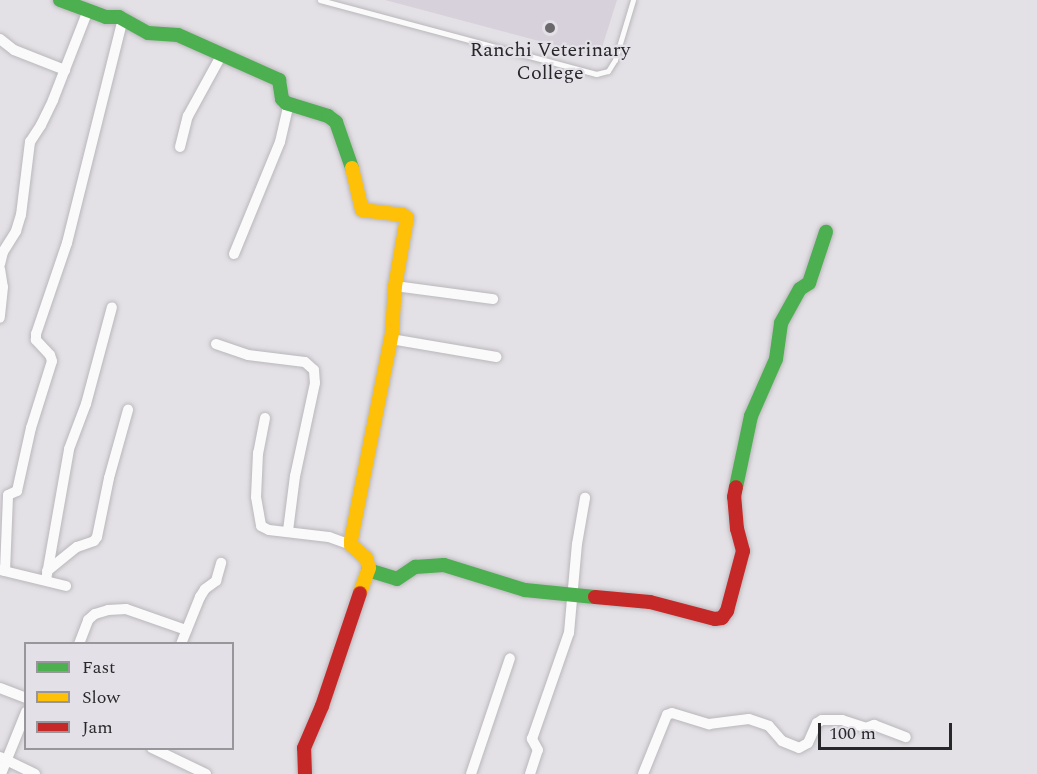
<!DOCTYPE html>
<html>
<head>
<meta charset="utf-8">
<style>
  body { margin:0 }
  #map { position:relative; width:1037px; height:774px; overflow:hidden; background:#e4e1e6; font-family:Spectral,serif }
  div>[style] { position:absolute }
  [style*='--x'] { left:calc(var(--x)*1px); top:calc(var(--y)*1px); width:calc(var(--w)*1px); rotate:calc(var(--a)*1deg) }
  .built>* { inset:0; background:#d6d1da }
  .roads { filter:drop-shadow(0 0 2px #b9b7bb) drop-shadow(0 0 2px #b9b7bb) }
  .lane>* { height:5px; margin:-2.5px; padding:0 2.5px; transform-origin:2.5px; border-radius:2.5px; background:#fbfafb }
  .street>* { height:10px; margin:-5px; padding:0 5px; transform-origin:5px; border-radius:5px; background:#fbfafb }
  .fast>* { height:14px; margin:-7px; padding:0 7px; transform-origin:7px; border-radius:7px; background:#4caf50 }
  .slow>* { height:14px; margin:-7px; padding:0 7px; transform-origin:7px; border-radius:7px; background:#ffc107 }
  .jam>* { height:14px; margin:-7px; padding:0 7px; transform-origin:7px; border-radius:7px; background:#c62828 }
  .dots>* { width:16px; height:16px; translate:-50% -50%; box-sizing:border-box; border:3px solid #e4e0e7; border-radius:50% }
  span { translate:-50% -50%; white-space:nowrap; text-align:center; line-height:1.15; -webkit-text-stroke:4.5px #e4e0e7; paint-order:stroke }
  .poi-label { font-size:20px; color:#282729 }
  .legend { position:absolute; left:24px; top:642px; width:210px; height:108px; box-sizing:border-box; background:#e4e0e7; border:2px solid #99969b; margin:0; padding:8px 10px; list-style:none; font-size:18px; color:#282729 }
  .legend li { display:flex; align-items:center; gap:12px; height:30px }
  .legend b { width:30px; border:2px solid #99969b }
  .scale { position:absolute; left:818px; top:723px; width:134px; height:27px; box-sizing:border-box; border:3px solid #282729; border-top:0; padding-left:8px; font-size:18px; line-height:21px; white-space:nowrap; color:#282729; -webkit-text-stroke:4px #e4e0e7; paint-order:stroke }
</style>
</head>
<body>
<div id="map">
  <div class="built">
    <i style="clip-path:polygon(385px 0,617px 0,599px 57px)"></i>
  </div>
  <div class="roads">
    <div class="lane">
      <i style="--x:320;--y:0;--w:286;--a:15"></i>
      <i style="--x:596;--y:74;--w:12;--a:-14"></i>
      <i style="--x:608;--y:71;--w:13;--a:-58"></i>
      <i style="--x:615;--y:60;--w:63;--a:-73.3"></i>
    </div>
    <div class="street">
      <i style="--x:0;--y:39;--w:18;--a:38"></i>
      <i style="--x:14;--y:50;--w:55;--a:21.4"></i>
      <i style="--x:180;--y:147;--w:32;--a:-76"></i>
      <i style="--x:188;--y:116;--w:68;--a:-61.2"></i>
      <i style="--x:234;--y:254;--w:121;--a:-67.7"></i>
      <i style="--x:280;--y:142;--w:39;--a:-77"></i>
      <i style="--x:0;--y:264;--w:12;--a:-76"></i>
      <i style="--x:3;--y:252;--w:25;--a:-58"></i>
      <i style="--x:16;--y:231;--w:17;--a:-73"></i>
      <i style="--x:21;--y:215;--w:74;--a:-83"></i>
      <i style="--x:30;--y:142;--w:20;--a:-57"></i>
      <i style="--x:41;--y:125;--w:28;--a:-64"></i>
      <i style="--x:53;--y:100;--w:97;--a:-68.7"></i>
      <i style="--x:0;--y:269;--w:18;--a:81"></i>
      <i style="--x:3;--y:287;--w:31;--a:96"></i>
      <i style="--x:395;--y:286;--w:99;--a:7.6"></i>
      <i style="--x:391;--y:339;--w:107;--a:9.7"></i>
      <i style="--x:216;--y:344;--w:34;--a:19"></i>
      <i style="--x:248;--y:355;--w:57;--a:7"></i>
      <i style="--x:305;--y:362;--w:12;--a:42"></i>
      <i style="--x:314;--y:370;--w:13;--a:86"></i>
      <i style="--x:315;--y:383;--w:95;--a:102.1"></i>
      <i style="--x:295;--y:476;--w:55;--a:97.3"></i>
      <i style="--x:265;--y:418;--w:36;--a:101"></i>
      <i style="--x:258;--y:453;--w:44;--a:92.6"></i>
      <i style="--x:256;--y:497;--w:29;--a:80"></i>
      <i style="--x:261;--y:526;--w:9;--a:27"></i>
      <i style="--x:269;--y:530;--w:60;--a:6.7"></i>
      <i style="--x:329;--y:537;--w:23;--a:20"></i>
      <i style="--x:0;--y:570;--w:68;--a:13.6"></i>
      <i style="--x:5;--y:571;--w:76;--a:-87.7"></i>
      <i style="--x:8;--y:495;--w:10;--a:-24"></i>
      <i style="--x:17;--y:491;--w:65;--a:-77.5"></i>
      <i style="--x:31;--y:428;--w:70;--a:-72.6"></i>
      <i style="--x:52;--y:361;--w:6;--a:-108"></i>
      <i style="--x:50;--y:355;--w:21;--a:-133"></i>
      <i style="--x:36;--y:340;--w:6;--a:-90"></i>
      <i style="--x:36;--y:334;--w:96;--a:-71.2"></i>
      <i style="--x:67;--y:243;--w:231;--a:-76"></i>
      <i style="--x:47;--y:571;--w:38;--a:-39"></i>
      <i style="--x:77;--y:547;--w:18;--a:-19"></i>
      <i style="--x:94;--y:541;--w:5;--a:-53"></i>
      <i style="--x:97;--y:537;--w:60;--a:-78.5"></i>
      <i style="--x:109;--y:478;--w:71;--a:-74.4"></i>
      <i style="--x:46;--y:580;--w:133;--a:-80"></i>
      <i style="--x:69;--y:449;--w:48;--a:-69.3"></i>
      <i style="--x:86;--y:404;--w:100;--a:-75"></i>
      <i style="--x:79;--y:644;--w:26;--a:-69"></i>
      <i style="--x:88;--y:620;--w:9;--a:-41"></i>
      <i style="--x:95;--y:614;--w:14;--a:-17"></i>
      <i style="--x:108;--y:610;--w:18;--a:-3"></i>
      <i style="--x:126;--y:609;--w:64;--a:19.3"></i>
      <i style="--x:181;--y:644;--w:51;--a:-68"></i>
      <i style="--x:200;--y:597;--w:9;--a:-58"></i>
      <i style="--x:205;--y:589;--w:14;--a:-36"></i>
      <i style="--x:216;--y:581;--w:19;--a:-74"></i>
      <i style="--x:0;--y:688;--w:28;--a:21"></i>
      <i style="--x:152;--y:748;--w:60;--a:25.7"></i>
      <i style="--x:0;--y:757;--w:39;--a:26"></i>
      <i style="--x:1;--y:774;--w:67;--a:-68"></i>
      <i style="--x:471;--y:774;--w:122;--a:-71.4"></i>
      <i style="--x:530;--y:774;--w:25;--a:-72"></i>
      <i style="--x:538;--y:750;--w:13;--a:-119"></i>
      <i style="--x:532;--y:739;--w:112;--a:-70.8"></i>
      <i style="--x:569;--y:633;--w:89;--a:-84.9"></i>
      <i style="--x:577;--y:544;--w:47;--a:-80.1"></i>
      <i style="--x:643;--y:774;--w:64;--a:-67.9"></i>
      <i style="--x:667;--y:715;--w:5;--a:-22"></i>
      <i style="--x:672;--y:713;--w:39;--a:17"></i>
      <i style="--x:709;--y:724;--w:40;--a:-7.1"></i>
      <i style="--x:749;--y:719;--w:21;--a:19"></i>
      <i style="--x:769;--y:726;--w:20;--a:49"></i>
      <i style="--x:782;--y:741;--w:18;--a:22"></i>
      <i style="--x:799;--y:748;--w:10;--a:-29"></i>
      <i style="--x:808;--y:743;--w:22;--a:-66"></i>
      <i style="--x:817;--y:723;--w:6;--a:-31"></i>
      <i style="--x:822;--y:720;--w:20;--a:0"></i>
      <i style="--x:842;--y:720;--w:25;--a:18"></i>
      <i style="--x:866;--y:728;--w:9;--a:-21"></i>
      <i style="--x:874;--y:725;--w:34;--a:21"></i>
    </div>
    <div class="fast">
      <i style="--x:60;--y:0;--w:49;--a:20.3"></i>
      <i style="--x:106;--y:17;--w:13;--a:0"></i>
      <i style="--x:119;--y:17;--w:33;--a:29"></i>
      <i style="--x:148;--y:33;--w:30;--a:4"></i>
      <i style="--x:178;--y:35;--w:111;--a:24"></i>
      <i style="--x:279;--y:80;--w:19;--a:81"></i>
      <i style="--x:282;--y:99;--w:6;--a:45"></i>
      <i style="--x:286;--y:103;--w:44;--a:17.2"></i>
      <i style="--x:328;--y:116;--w:10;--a:37"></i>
      <i style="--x:336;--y:122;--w:49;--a:70.8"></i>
      <i style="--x:736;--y:487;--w:73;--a:-78.1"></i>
      <i style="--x:751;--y:416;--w:62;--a:-66.3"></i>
      <i style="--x:776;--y:359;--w:36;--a:-82"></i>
      <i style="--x:781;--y:323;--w:39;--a:-61"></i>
      <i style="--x:800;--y:289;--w:11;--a:-34"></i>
      <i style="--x:809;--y:283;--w:54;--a:-71.6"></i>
      <i style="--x:368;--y:570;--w:30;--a:17"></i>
      <i style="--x:397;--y:579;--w:22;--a:-34"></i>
      <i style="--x:415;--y:567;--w:29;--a:-4"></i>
      <i style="--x:444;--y:565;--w:85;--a:17.2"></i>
      <i style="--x:525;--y:590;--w:70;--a:5.7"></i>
    </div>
    <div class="slow">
      <i style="--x:352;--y:168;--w:43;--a:76.6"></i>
      <i style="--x:362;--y:210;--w:41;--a:7"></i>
      <i style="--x:403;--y:215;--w:5;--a:37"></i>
      <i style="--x:407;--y:218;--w:69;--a:100"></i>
      <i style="--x:395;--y:286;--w:47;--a:93.7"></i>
      <i style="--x:392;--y:333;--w:212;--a:101.2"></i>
      <i style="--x:351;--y:541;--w:4;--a:90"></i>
      <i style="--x:351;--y:545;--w:20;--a:41"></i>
      <i style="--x:366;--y:558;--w:10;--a:73"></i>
      <i style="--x:369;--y:568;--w:27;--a:110"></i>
    </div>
    <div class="jam">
      <i style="--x:595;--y:597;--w:55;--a:5.2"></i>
      <i style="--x:650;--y:602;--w:67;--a:14.7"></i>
      <i style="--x:715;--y:619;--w:7;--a:-8"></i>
      <i style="--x:722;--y:618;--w:9;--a:-54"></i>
      <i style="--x:727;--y:611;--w:62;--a:-75.1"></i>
      <i style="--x:743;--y:551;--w:23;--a:-105"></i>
      <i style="--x:737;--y:529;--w:32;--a:-95"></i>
      <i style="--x:734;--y:497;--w:10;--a:-79"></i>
      <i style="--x:305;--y:774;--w:26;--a:-92"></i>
      <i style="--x:304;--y:748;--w:46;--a:-66.8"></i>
      <i style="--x:322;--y:706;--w:119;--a:-71.4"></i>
    </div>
  </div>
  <div class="dots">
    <i style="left:550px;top:28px;background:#6a686b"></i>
  </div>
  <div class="poi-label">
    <span style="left:550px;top:62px">Ranchi Veterinary<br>College</span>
  </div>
  <ul class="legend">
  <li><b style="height:8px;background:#4caf50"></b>Fast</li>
  <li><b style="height:8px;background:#ffc107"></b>Slow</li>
  <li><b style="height:8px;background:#c62828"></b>Jam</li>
  </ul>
  <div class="scale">100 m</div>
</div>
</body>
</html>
